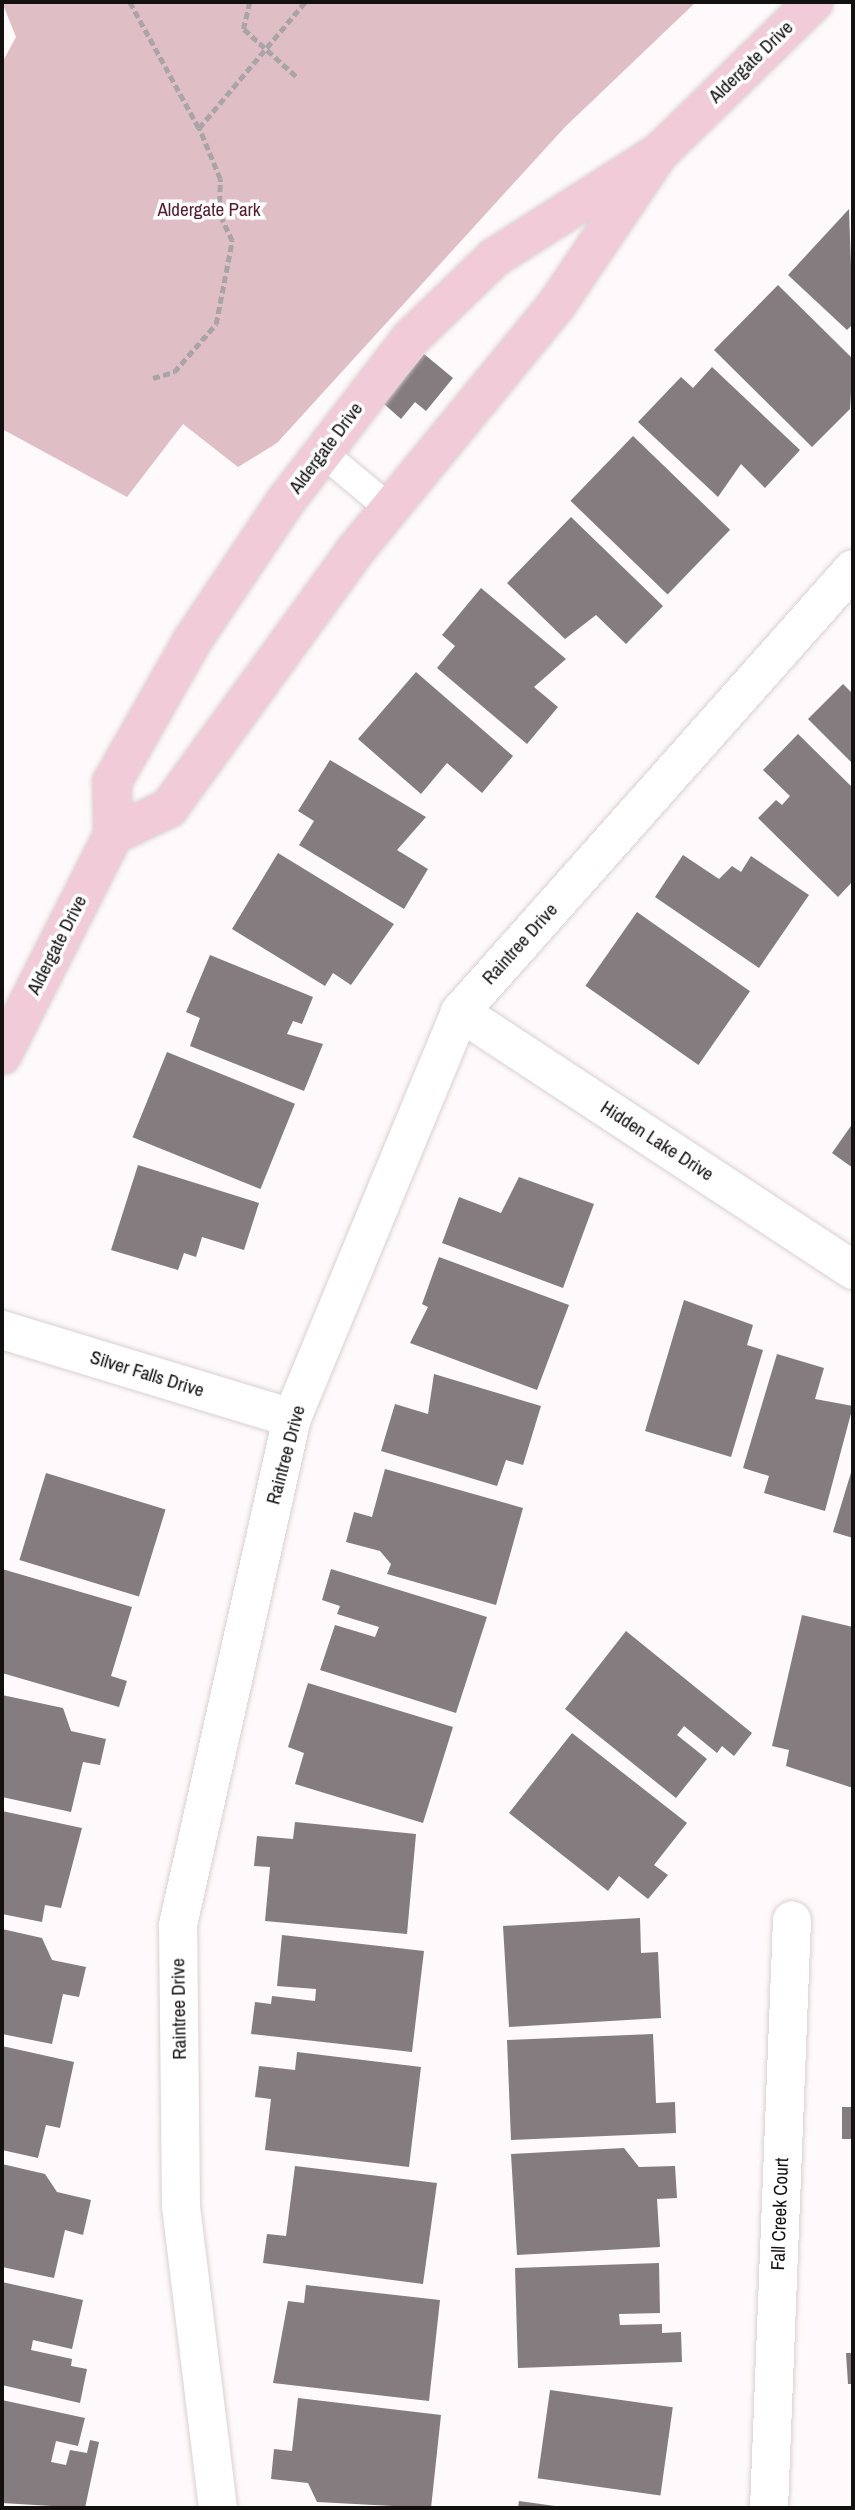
<!DOCTYPE html>
<html>
<head>
<meta charset="utf-8">
<style>
  body { margin:0 }
  #map { position:relative; width:855px; height:2510px; overflow:hidden; background:#fef9fa; font-family:"Archivo Narrow",sans-serif }
  div>[style] { position:absolute }
  [style*='--x'] { left:calc(var(--x)*1px); top:calc(var(--y)*1px); width:calc(var(--w)*1px); rotate:calc(var(--a)*1deg) }
  .green>* { inset:0; background:#e0bec6 }
  .building>* { inset:0; background:#847c7e; transform-origin:0 0 }
  .path>* { height:4.5px; margin-top:-2.25px; transform-origin:0; background:repeating-linear-gradient(90deg,#a9a4a5 0 7px,transparent 0 10.5px) }
  .roads { filter:drop-shadow(0 0 2px #d9d0d2) drop-shadow(0 0 2px #d9d0d2) }
  .lane>* { height:28px; margin:-14px; padding:0 14px; transform-origin:14px; border-radius:14px; background:#fff }
  .street>* { height:38px; margin:-19px; padding:0 19px; transform-origin:19px; border-radius:19px; background:#fff }
  .secondary>* { height:38px; margin:-19px; padding:0 19px; transform-origin:19px; border-radius:19px; background:#f2cbd8 }
  span { translate:-50% -50%; white-space:nowrap; text-align:center; line-height:1.15; -webkit-text-stroke:7px #fff; paint-order:stroke }
  .street-label { font-size:19px; color:#131010 }
  .park-label { font-size:19px; color:#551b2e }
  .frame { position:absolute; inset:0; border:4px solid #131010; pointer-events:none }
</style>
</head>
<body>
<div id="map">
  <div class="green">
    <i style="clip-path:polygon(2px 2px,696px 2px,565px 127px,277px 443px,238px 467px,183px 424px,127px 497px,2px 429px,2px 63px,16px 37px)"></i>
  </div>
  <div class="building">
    <i style="clip-path:polygon(849px 209px,853px 324px,847px 330px,788px 275px)"></i>
    <i style="clip-path:polygon(778px 285px,853px 359px,850px 409px,812px 447px,714px 350px)"></i>
    <i style="clip-path:polygon(424px 354px,453px 378px,426px 411px,415px 402px,401px 419px,384px 404px)"></i>
    <i style="clip-path:polygon(712px 367px,800px 450px,765px 488px,741px 464px,718px 497px,638px 422px,681px 377px,693px 388px)"></i>
    <i style="left:633px;top:436px;width:135px;height:90px;rotate:44deg"></i>
    <i style="clip-path:polygon(571px 517px,663px 606px,626px 644px,596px 615px,565px 639px,507px 583px)"></i>
    <i style="clip-path:polygon(481px 588px,566px 659px,534px 687px,558px 707px,527px 744px,437px 668px,455px 646px,442px 635px)"></i>
    <i style="clip-path:polygon(416px 672px,513px 756px,482px 793px,447px 763px,421px 794px,358px 739px)"></i>
    <i style="clip-path:polygon(843px 684px,853px 694px,853px 764px,808px 719px)"></i>
    <i style="clip-path:polygon(798px 734px,853px 788px,853px 881px,838px 897px,758px 818px,776px 800px,782px 805px,790px 796px,763px 770px)"></i>
    <i style="clip-path:polygon(330px 760px,426px 817px,397px 850px,428px 869px,404px 909px,299px 845px,314px 821px,298px 811px)"></i>
    <i style="clip-path:polygon(278px 853px,394px 924px,351px 985px,333px 973px,325px 986px,232px 929px)"></i>
    <i style="clip-path:polygon(683px 855px,719px 879px,732px 866px,741px 872px,751px 856px,809px 895px,759px 968px,655px 897px)"></i>
    <i style="left:637px;top:912px;width:138px;height:90px;rotate:35deg"></i>
    <i style="clip-path:polygon(210px 955px,313px 997px,302px 1024px,293px 1021px,287px 1034px,323px 1044px,304px 1091px,190px 1046px,200px 1018px,186px 1012px)"></i>
    <i style="left:167px;top:1052px;width:138px;height:92px;rotate:22deg"></i>
    <i style="clip-path:polygon(853px 1123px,853px 1168px,832px 1153px)"></i>
    <i style="clip-path:polygon(138px 1165px,259px 1203px,244px 1250px,202px 1237px,196px 1257px,184px 1253px,178px 1270px,111px 1250px)"></i>
    <i style="clip-path:polygon(519px 1177px,594px 1204px,563px 1288px,442px 1243px,459px 1197px,501px 1213px)"></i>
    <i style="clip-path:polygon(439px 1257px,569px 1305px,537px 1390px,410px 1343px,428px 1307px,422px 1304px)"></i>
    <i style="clip-path:polygon(684px 1300px,753px 1325px,747px 1345px,763px 1350px,731px 1457px,645px 1431px)"></i>
    <i style="clip-path:polygon(777px 1354px,824px 1368px,815px 1399px,853px 1406px,825px 1511px,764px 1493px,769px 1476px,743px 1468px)"></i>
    <i style="clip-path:polygon(434px 1374px,541px 1406px,523px 1465px,506px 1460px,497px 1486px,381px 1451px,395px 1404px,428px 1414px)"></i>
    <i style="clip-path:polygon(853px 1466px,853px 1538px,833px 1532px)"></i>
    <i style="clip-path:polygon(385px 1469px,523px 1508px,496px 1605px,387px 1574px,391px 1564px,380px 1551px,346px 1542px,354px 1512px,372px 1517px)"></i>
    <i style="left:46px;top:1473px;width:125px;height:91px;rotate:17deg"></i>
    <i style="clip-path:polygon(2px 1569px,132px 1607px,111px 1676px,127px 1681px,119px 1707px,2px 1673px)"></i>
    <i style="clip-path:polygon(331px 1569px,487px 1617px,456px 1713px,320px 1670px,335px 1625px,375px 1637px,379px 1627px,337px 1614px,340px 1606px,322px 1600px)"></i>
    <i style="clip-path:polygon(802px 1615px,853px 1627px,853px 1788px,786px 1766px,789px 1750px,772px 1746px)"></i>
    <i style="clip-path:polygon(626px 1631px,752px 1733px,734px 1756px,722px 1746px,717px 1753px,684px 1726px,677px 1735px,707px 1759px,676px 1798px,565px 1709px)"></i>
    <i style="clip-path:polygon(308px 1683px,453px 1727px,423px 1823px,295px 1784px,304px 1753px,288px 1747px)"></i>
    <i style="clip-path:polygon(2px 1695px,63px 1708px,71px 1731px,106px 1739px,100px 1765px,83px 1762px,71px 1812px,2px 1797px)"></i>
    <i style="clip-path:polygon(572px 1733px,687px 1823px,654px 1865px,668px 1875px,648px 1899px,619px 1876px,608px 1891px,509px 1813px)"></i>
    <i style="clip-path:polygon(2px 1811px,82px 1828px,61px 1908px,45px 1905px,42px 1922px,2px 1914px)"></i>
    <i style="clip-path:polygon(295px 1822px,416px 1834px,407px 1934px,265px 1921px,270px 1867px,254px 1866px,257px 1836px,293px 1839px)"></i>
    <i style="clip-path:polygon(640px 1918px,641px 1953px,658px 1952px,661px 2018px,509px 2027px,503px 1926px)"></i>
    <i style="clip-path:polygon(2px 1929px,42px 1938px,52px 1960px,86px 1967px,79px 1997px,63px 1994px,52px 2044px,2px 2034px)"></i>
    <i style="clip-path:polygon(282px 1935px,424px 1951px,412px 2052px,251px 2034px,255px 2002px,271px 2004px,272px 1996px,315px 2001px,316px 1989px,277px 1986px)"></i>
    <i style="clip-path:polygon(653px 2034px,656px 2103px,675px 2102px,676px 2133px,511px 2140px,507px 2040px)"></i>
    <i style="clip-path:polygon(2px 2046px,74px 2062px,60px 2128px,46px 2125px,38px 2158px,2px 2150px)"></i>
    <i style="clip-path:polygon(297px 2052px,421px 2067px,409px 2167px,265px 2150px,271px 2099px,255px 2097px,259px 2066px,295px 2070px)"></i>
    <i style="left:842px;top:2107px;width:11px;height:32px"></i>
    <i style="clip-path:polygon(624px 2148px,639px 2167px,675px 2166px,677px 2198px,657px 2199px,660px 2247px,517px 2255px,511px 2154px)"></i>
    <i style="clip-path:polygon(2px 2164px,45px 2174px,57px 2192px,91px 2200px,83px 2235px,65px 2230px,54px 2278px,2px 2267px)"></i>
    <i style="clip-path:polygon(295px 2166px,437px 2183px,423px 2284px,263px 2263px,267px 2234px,286px 2236px)"></i>
    <i style="clip-path:polygon(659px 2263px,660px 2313px,619px 2314px,620px 2325px,662px 2324px,662px 2333px,681px 2332px,682px 2362px,518px 2368px,515px 2268px)"></i>
    <i style="clip-path:polygon(2px 2282px,83px 2300px,72px 2349px,33px 2340px,31px 2350px,72px 2359px,71px 2366px,87px 2369px,80px 2403px,2px 2385px)"></i>
    <i style="clip-path:polygon(306px 2285px,440px 2300px,429px 2401px,273px 2383px,288px 2301px,304px 2303px)"></i>
    <i style="clip-path:polygon(846px 2353px,853px 2353px,853px 2384px,848px 2384px)"></i>
    <i style="left:550px;top:2390px;width:124px;height:89px;rotate:8deg"></i>
    <i style="clip-path:polygon(298px 2398px,441px 2415px,431px 2508px,317px 2502px,308px 2483px,271px 2479px,274px 2449px,292px 2451px)"></i>
    <i style="clip-path:polygon(2px 2400px,85px 2418px,78px 2446px,56px 2441px,51px 2462px,66px 2465px,70px 2450px,87px 2453px,90px 2440px,99px 2442px,85px 2508px,2px 2503px)"></i>
    <i style="clip-path:polygon(519px 2501px,562px 2507px,562px 2508px,518px 2508px)"></i>
  </div>
  <div class="path">
    <i style="--x:130;--y:2;--w:144;--a:61.3"></i>
    <i style="--x:199;--y:128;--w:165;--a:-49.9"></i>
    <i style="--x:250;--y:2;--w:28;--a:103"></i>
    <i style="--x:244;--y:29;--w:73;--a:42.2"></i>
    <i style="--x:153;--y:378;--w:22;--a:-16"></i>
    <i style="--x:174;--y:372;--w:64;--a:-48.8"></i>
    <i style="--x:216;--y:324;--w:85;--a:-79.1"></i>
    <i style="--x:232;--y:241;--w:31;--a:-115"></i>
    <i style="--x:219;--y:213;--w:34;--a:-88"></i>
    <i style="--x:220;--y:179;--w:55;--a:-112.4"></i>
  </div>
  <div class="roads">
    <div class="lane">
      <i style="--x:323;--y:453;--w:86;--a:39.8"></i>
    </div>
    <div class="street">
      <i style="--x:460;--y:1012;--w:470;--a:33.3"></i>
      <i style="--x:2;--y:1330;--w:303;--a:16.9"></i>
      <i style="--x:218;--y:2508;--w:305;--a:-97"></i>
      <i style="--x:181;--y:2205;--w:280;--a:-90.6"></i>
      <i style="--x:178;--y:1925;--w:520;--a:-77.33"></i>
      <i style="--x:292;--y:1418;--w:439;--a:-67.5"></i>
      <i style="--x:460;--y:1012;--w:592;--a:-48.42"></i>
      <i style="--x:769;--y:2508;--w:588;--a:-87.76"></i>
    </div>
    <div class="secondary">
      <i style="--x:113;--y:835;--w:62;--a:-25.7"></i>
      <i style="--x:169;--y:808;--w:316;--a:-54.1"></i>
      <i style="--x:354;--y:552;--w:320;--a:-50.7"></i>
      <i style="--x:557;--y:304;--w:182;--a:-56"></i>
      <i style="--x:659;--y:153;--w:216;--a:-44.3"></i>
      <i style="--x:2;--y:1055;--w:246;--a:-63.2"></i>
      <i style="--x:113;--y:835;--w:53;--a:-91.1"></i>
      <i style="--x:112;--y:782;--w:162;--a:-60.4"></i>
      <i style="--x:192;--y:641;--w:167;--a:-56.2"></i>
      <i style="--x:285;--y:502;--w:205;--a:-52.5"></i>
      <i style="--x:410;--y:339;--w:118;--a:-44"></i>
      <i style="--x:495;--y:257;--w:194;--a:-32.4"></i>
    </div>
  </div>
  <div class="street-label">
    <span style="left:751px;top:62px;rotate:-44deg">Aldergate Drive</span>
    <span style="left:326px;top:448px;rotate:-53deg">Aldergate Drive</span>
    <span style="left:520px;top:944px;rotate:-48deg">Raintree Drive</span>
    <span style="left:57px;top:945px;rotate:-63deg">Aldergate Drive</span>
    <span style="left:657px;top:1141px;rotate:33deg">Hidden Lake Drive</span>
    <span style="left:147px;top:1374px;rotate:17deg">Silver Falls Drive</span>
    <span style="left:286px;top:1455px;rotate:-75deg">Raintree Drive</span>
    <span style="left:179px;top:2009px;rotate:-91deg">Raintree Drive</span>
    <span style="left:780px;top:2214px;rotate:-88deg">Fall Creek Court</span>
  </div>
  <div class="park-label">
    <span style="left:209px;top:210px">Aldergate Park</span>
  </div>
  <div class="frame"></div>
</div>
</body>
</html>
